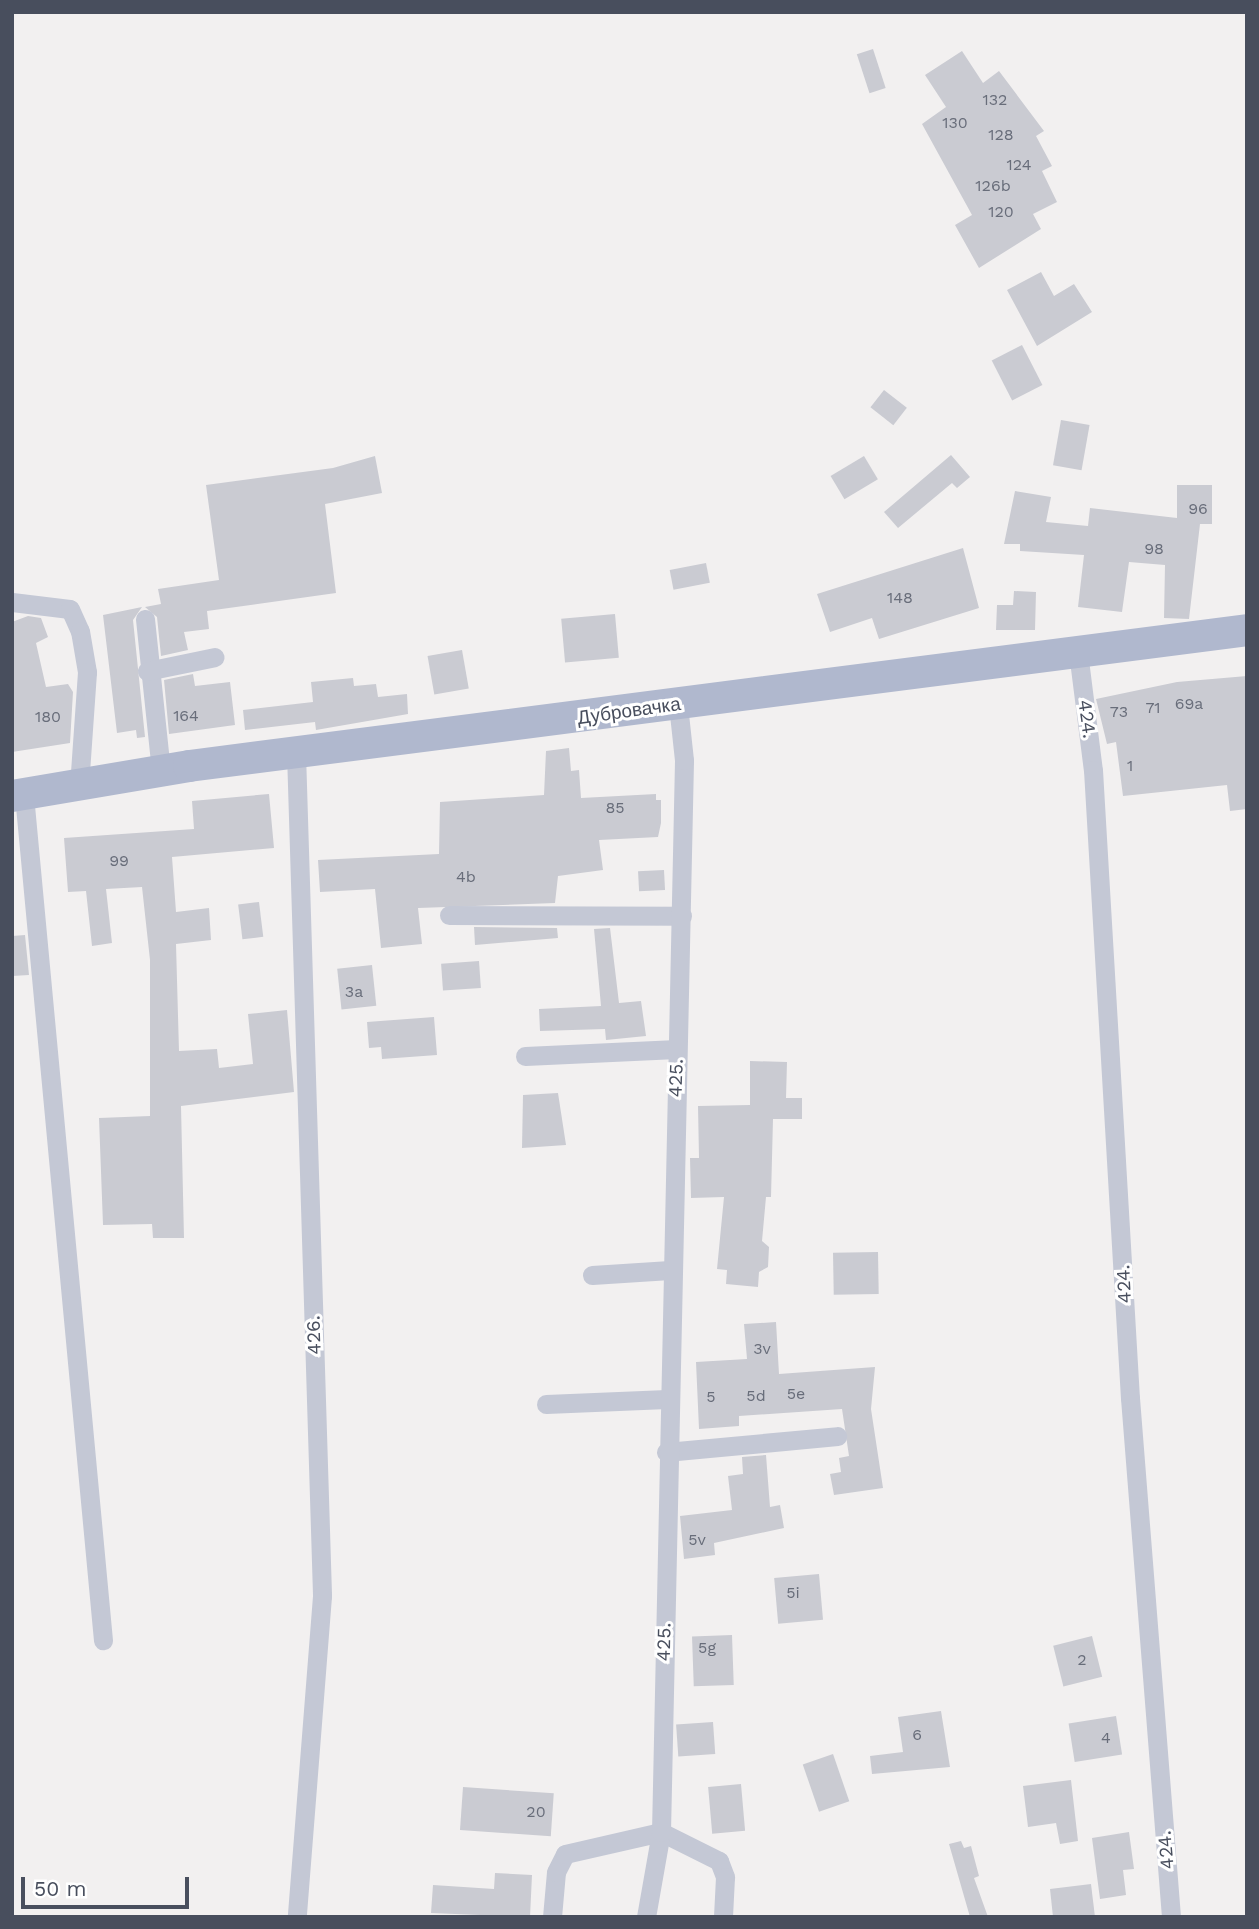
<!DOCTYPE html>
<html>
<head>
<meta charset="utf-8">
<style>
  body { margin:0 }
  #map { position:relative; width:1259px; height:1929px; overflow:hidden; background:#f2f0f0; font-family:"Work Sans",sans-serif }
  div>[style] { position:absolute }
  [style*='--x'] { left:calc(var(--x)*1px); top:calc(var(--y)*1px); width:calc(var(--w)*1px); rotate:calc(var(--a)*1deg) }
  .building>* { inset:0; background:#cacbd2; transform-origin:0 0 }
  .minor>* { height:19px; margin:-9.5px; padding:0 9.5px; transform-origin:9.5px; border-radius:9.5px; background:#c4c8d5 }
  .primary>* { height:32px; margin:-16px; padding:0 16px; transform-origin:16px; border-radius:16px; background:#b0b8ce }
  span { translate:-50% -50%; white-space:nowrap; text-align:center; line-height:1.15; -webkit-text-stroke:6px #fff; paint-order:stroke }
  .number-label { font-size:16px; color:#686d7a }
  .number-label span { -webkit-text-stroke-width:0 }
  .street-label { font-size:19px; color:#484e5d }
  .frame { position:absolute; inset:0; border:14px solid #484e5d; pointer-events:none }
  .scale { position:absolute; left:21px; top:1877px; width:168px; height:32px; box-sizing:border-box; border:4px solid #484e5d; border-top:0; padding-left:9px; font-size:21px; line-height:24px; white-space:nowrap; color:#484e5d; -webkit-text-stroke:5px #fff; paint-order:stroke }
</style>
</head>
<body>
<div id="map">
  <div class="building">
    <i style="left:873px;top:49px;width:41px;height:17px;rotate:72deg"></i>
    <i style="clip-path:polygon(962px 51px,983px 83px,999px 71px,1044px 131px,1036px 136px,1052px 166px,1042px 171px,1057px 202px,1033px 214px,1041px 229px,979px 268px,955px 225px,972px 215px,922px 124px,946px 107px,925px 75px)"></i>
    <i style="clip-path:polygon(1041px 272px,1054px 296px,1074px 284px,1092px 312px,1037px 346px,1007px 290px)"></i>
    <i style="left:1022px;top:345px;width:45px;height:34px;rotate:63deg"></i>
    <i style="left:884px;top:390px;width:29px;height:22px;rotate:38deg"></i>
    <i style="left:1061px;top:420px;width:29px;height:46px;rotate:10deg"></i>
    <i style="clip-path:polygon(951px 455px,970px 477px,957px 488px,952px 483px,898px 528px,884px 512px)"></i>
    <i style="clip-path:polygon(375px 456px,382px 493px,325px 504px,336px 593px,207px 611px,209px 629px,184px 632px,188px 650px,161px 656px,157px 617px,145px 607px,161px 604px,158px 589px,219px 580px,206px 485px,333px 468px)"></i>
    <i style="left:864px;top:456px;width:27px;height:39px;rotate:59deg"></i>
    <i style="clip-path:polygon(1177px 485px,1212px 485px,1212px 524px,1200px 524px,1189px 619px,1164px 618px,1165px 565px,1129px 562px,1122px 612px,1078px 607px,1084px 555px,1020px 551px,1020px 544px,1004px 544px,1015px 491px,1051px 497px,1046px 522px,1088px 526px,1090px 508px,1177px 518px)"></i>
    <i style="clip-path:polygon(963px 548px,979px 608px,879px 639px,872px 618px,830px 632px,817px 594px)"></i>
    <i style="left:706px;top:563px;width:20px;height:37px;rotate:79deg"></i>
    <i style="clip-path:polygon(1014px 591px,1036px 592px,1035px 630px,996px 630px,997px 605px,1013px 605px)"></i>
    <i style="clip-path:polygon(142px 607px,133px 620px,145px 737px,137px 738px,136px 730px,117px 733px,103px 615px)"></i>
    <i style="left:615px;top:614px;width:44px;height:54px;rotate:85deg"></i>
    <i style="clip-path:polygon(28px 616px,41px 618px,48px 637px,36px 643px,46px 687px,68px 684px,73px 692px,70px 743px,12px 752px,12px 622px)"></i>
    <i style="left:462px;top:650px;width:39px;height:35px;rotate:80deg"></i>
    <i style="clip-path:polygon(193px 674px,195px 686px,230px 682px,235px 725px,169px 734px,164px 680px)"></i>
    <i style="clip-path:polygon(1247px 676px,1247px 809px,1230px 811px,1227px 785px,1123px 796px,1116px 742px,1107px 744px,1096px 699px,1177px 682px)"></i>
    <i style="clip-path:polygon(353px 678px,354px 686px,376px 684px,378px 697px,407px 694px,408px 714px,316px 730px,315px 722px,245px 730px,243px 710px,313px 702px,311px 682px)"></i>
    <i style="clip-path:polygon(569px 748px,571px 771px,579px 770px,581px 798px,656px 794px,656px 800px,661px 800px,661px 823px,658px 837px,599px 840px,603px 870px,558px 876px,555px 903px,418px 908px,422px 944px,381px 948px,375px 889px,320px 892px,318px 860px,439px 854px,440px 802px,544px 795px,546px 751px)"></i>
    <i style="clip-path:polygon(269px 794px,274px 848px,172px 857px,176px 912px,209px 908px,211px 940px,176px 944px,179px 1051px,217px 1049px,219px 1068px,253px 1064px,248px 1014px,287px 1010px,294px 1092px,181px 1106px,184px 1238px,153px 1238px,152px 1224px,103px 1225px,99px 1118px,150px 1116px,150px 960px,142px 887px,106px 889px,112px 943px,92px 946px,86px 891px,68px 892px,64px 838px,194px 829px,192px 801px)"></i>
    <i style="left:664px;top:870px;width:20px;height:26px;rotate:87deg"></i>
    <i style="left:259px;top:902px;width:35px;height:21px;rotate:83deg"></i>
    <i style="clip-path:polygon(474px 927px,557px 928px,558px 938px,475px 945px)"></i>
    <i style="clip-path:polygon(610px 928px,619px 1003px,641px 1001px,646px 1036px,606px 1040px,605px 1029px,540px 1031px,539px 1009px,601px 1006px,594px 929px)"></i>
    <i style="clip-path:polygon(25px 935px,29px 975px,12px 976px,12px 936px)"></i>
    <i style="left:479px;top:961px;width:27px;height:38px;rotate:86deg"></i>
    <i style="left:372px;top:965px;width:41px;height:35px;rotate:84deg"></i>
    <i style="clip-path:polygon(434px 1017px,437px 1055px,382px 1059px,381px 1047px,369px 1048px,367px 1022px)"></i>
    <i style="clip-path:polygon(750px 1061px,787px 1062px,786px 1098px,802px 1098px,802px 1119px,773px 1119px,771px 1197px,766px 1197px,762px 1241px,769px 1247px,768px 1267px,759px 1272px,758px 1287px,726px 1284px,727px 1270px,717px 1269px,724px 1197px,691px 1198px,690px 1158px,699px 1158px,698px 1106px,750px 1105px)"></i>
    <i style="clip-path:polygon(558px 1093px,566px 1145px,522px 1148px,523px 1095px)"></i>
    <i style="left:878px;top:1252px;width:42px;height:45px;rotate:89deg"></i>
    <i style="clip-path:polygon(776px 1322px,779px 1374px,875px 1367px,871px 1409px,883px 1488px,834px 1495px,830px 1474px,841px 1472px,839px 1458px,849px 1456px,842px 1409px,739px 1416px,739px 1426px,699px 1429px,696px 1362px,747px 1359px,744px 1324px)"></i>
    <i style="clip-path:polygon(766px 1455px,770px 1507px,780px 1505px,784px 1528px,714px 1543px,715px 1555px,684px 1559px,680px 1516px,732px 1510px,728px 1476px,743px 1474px,742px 1457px)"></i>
    <i style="left:819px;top:1574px;width:46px;height:45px;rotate:85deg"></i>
    <i style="left:732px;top:1635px;width:50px;height:40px;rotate:88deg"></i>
    <i style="left:1092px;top:1636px;width:42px;height:40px;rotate:76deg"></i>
    <i style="clip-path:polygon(941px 1711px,950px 1767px,872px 1774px,870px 1756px,903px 1752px,898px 1717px)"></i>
    <i style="left:1116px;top:1716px;width:39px;height:48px;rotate:81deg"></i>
    <i style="left:713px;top:1722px;width:32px;height:37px;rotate:86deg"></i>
    <i style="left:833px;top:1754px;width:50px;height:32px;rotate:71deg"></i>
    <i style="clip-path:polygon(1071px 1780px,1078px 1841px,1060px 1844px,1056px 1823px,1028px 1827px,1023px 1786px)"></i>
    <i style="left:741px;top:1784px;width:47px;height:33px;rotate:85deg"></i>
    <i style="left:463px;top:1787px;width:91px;height:43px;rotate:4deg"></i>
    <i style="clip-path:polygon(1129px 1832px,1134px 1869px,1123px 1870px,1126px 1895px,1100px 1899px,1092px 1838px)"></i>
    <i style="clip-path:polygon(961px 1841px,964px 1848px,971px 1846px,979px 1876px,974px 1878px,988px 1917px,970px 1917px,949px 1844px)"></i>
    <i style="clip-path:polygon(495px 1873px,532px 1875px,530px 1917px,431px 1913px,433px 1885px,494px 1889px)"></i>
    <i style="clip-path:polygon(1091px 1884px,1095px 1917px,1053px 1917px,1050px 1889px)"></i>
  </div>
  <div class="minor">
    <i style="--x:12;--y:602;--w:58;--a:6.9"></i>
    <i style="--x:70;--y:609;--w:24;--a:66"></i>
    <i style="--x:80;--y:631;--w:42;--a:80.3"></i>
    <i style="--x:87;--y:672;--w:114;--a:94"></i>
    <i style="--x:145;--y:619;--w:153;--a:84"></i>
    <i style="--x:1078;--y:652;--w:119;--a:82.8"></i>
    <i style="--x:1093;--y:770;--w:629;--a:86.63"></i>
    <i style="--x:1130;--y:1398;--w:521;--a:85.48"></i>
    <i style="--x:147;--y:671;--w:69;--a:-11.6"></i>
    <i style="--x:296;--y:753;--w:843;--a:88.23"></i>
    <i style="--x:322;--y:1596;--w:322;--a:94.5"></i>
    <i style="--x:24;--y:795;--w:849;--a:84.66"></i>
    <i style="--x:449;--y:915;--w:233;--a:0.2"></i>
    <i style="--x:525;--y:1056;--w:152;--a:-2.6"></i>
    <i style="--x:592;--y:1275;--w:78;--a:-3.7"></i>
    <i style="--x:546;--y:1404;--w:121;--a:-2.4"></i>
    <i style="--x:666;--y:1452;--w:172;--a:-5.3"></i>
    <i style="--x:552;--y:1917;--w:45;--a:-84.9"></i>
    <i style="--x:556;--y:1872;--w:20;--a:-63"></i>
    <i style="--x:565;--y:1854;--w:98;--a:-12.9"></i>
    <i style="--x:661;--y:1832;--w:65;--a:26.6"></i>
    <i style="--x:719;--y:1861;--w:17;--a:69"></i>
    <i style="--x:725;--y:1877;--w:40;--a:92.9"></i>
    <i style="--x:646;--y:1917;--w:86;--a:-80"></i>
    <i style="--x:661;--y:1832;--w:1072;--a:-88.77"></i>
    <i style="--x:684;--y:760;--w:55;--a:-96.2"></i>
  </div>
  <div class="primary">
    <i style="--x:12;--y:796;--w:180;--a:-9.6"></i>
    <i style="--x:189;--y:766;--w:1067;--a:-7.32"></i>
  </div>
  <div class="number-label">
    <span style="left:995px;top:100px">132</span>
    <span style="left:955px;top:123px">130</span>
    <span style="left:1001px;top:135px">128</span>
    <span style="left:1019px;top:165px">124</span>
    <span style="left:993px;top:186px">126b</span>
    <span style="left:1001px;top:212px">120</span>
    <span style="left:1198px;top:509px">96</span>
    <span style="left:1154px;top:549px">98</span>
    <span style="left:900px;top:598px">148</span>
    <span style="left:1189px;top:704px">69a</span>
    <span style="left:1153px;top:708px">71</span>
    <span style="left:1119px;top:712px">73</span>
    <span style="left:186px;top:716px">164</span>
    <span style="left:48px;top:717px">180</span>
    <span style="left:1130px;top:766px">1</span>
    <span style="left:615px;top:808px">85</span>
    <span style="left:119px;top:861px">99</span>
    <span style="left:466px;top:877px">4b</span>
    <span style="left:354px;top:992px">3a</span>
    <span style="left:762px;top:1349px">3v</span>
    <span style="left:796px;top:1394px">5e</span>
    <span style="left:756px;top:1396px">5d</span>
    <span style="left:711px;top:1397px">5</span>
    <span style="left:697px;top:1540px">5v</span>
    <span style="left:793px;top:1593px">5i</span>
    <span style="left:707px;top:1648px">5g</span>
    <span style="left:1082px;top:1660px">2</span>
    <span style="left:917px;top:1735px">6</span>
    <span style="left:1106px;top:1738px">4</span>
    <span style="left:536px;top:1812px">20</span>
  </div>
  <div class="street-label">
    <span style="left:629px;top:711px;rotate:-8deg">Дубровачка</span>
    <span style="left:1087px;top:719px;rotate:82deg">424.</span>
    <span style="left:676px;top:1078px;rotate:-88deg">425.</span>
    <span style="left:1124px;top:1284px;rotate:-93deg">424.</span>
    <span style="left:314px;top:1335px;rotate:-92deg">426.</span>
    <span style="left:664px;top:1642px;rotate:-89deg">425.</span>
    <span style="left:1166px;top:1850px;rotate:-95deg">424.</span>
  </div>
  <div class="frame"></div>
  <div class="scale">50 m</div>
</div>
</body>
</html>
